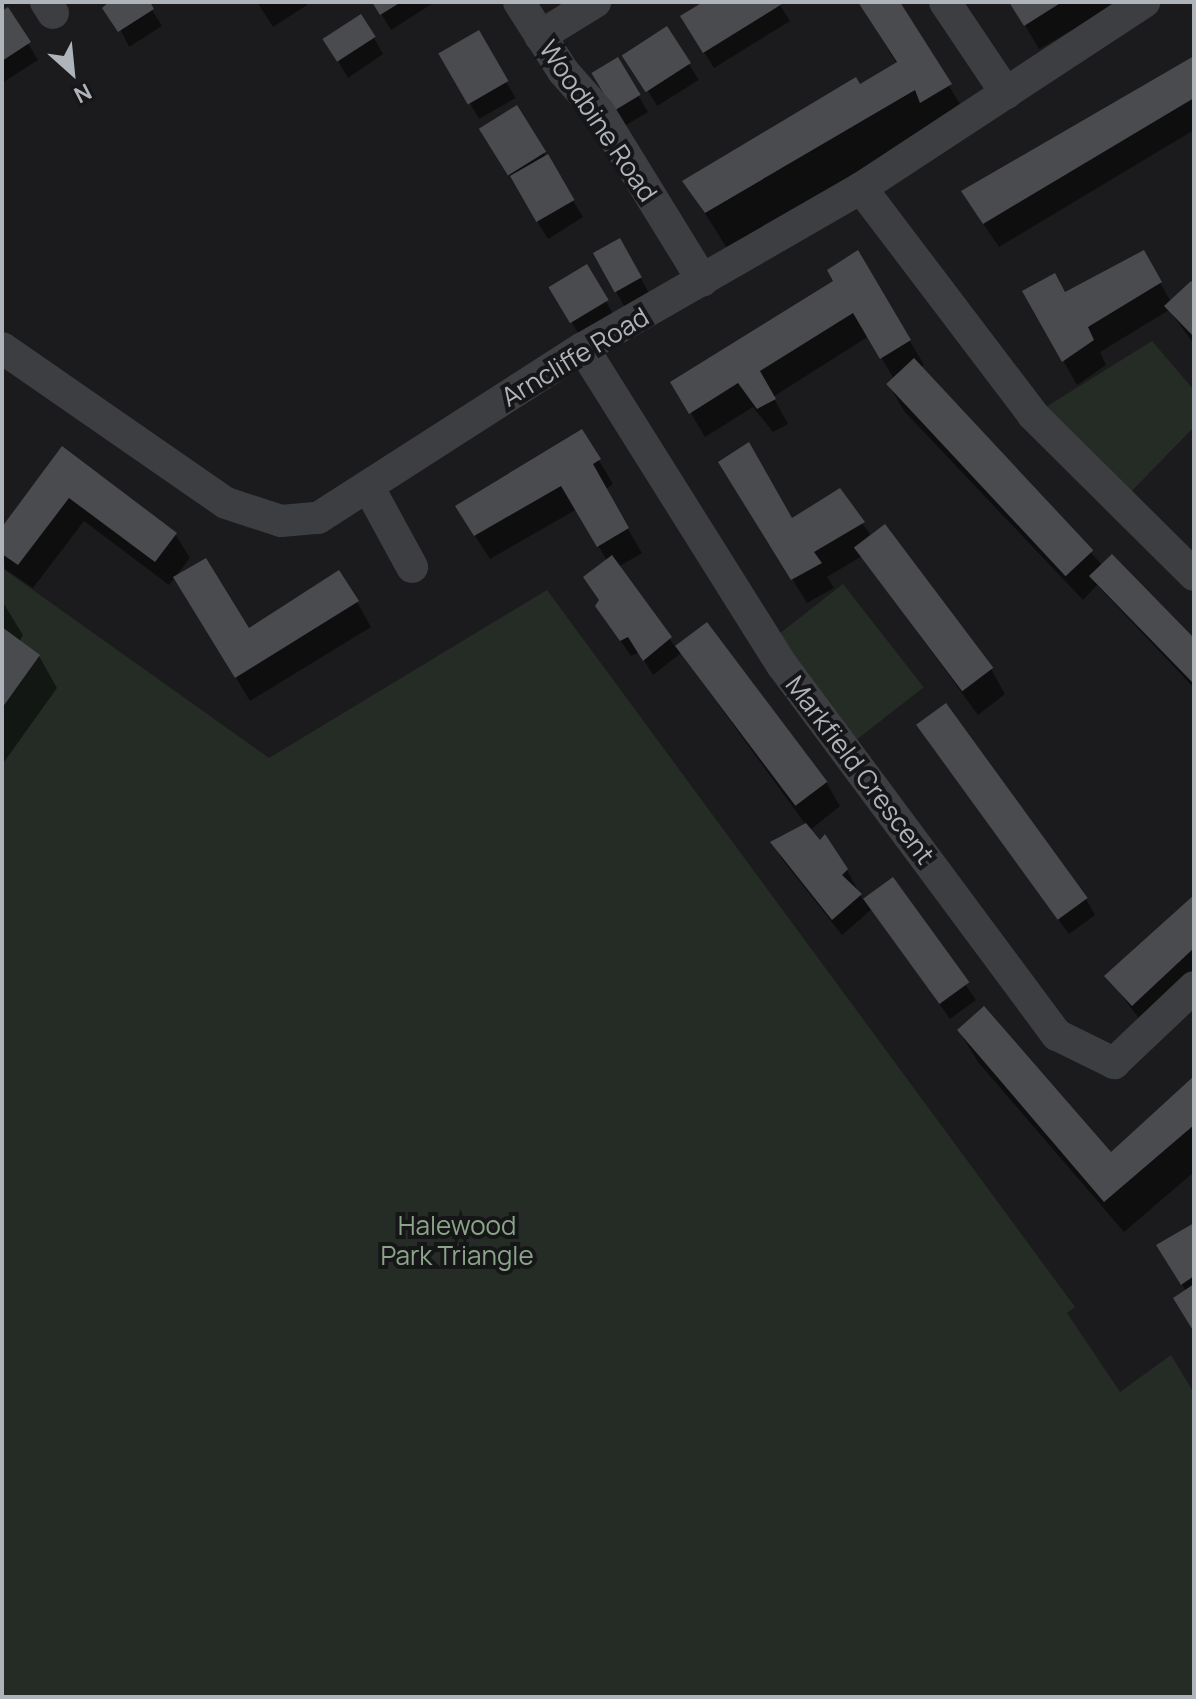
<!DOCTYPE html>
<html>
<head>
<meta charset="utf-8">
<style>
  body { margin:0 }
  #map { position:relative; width:1196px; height:1699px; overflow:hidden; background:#1b1b1d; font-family:Manrope,sans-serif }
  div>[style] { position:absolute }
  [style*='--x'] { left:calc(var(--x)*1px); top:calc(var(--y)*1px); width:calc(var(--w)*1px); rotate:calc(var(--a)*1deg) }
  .green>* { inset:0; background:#252c25; transform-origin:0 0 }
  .shadow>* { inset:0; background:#0007; transform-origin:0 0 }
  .building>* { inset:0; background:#4a4b4f; transform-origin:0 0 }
  .minor>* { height:32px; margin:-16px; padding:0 16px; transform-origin:16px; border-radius:16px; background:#3c3e41 }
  span { translate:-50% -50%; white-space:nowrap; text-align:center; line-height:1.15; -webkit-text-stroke:8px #161618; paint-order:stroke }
  .street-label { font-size:26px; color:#afb4bb }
  .park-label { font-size:26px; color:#8aa488 }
  .frame { position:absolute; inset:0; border:4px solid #afb4bb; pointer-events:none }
  .north { position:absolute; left:32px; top:32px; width:80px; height:80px; -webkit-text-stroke:6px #161618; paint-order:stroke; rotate:153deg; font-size:22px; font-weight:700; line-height:32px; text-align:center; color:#afb4bb }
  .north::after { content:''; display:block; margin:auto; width:28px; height:36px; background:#afb4bb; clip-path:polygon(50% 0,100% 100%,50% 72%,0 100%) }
</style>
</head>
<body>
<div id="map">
  <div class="green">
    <i style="clip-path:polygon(1152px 341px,1194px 390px,1194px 427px,1122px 501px,1033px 415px)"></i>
    <i style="clip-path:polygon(2px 568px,269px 758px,547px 590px,1075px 1307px,1067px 1313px,1120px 1392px,1171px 1355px,1194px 1393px,1194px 1697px,2px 1697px)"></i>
    <i style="left:843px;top:584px;width:131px;height:97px;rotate:52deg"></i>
  </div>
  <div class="shadow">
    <i style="clip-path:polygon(107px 2px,147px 2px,162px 26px,129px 47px)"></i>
    <i style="clip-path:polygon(257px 2px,306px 2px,307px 5px,273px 27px)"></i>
    <i style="clip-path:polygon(374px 2px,435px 2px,391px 30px)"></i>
    <i style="clip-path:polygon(706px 2px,778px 2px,790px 21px,714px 68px,692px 33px)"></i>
    <i style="clip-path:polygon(859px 2px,898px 2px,975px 129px,732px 256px,685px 182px,897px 64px)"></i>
    <i style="clip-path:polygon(1011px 2px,1120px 2px,1039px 49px)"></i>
    <i style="clip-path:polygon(8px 10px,38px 60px,2px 83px,2px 14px)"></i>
    <i style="left:667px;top:29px;width:60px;height:49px;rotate:58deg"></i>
    <i style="left:478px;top:33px;width:75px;height:42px;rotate:60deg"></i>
    <i style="clip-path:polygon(325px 38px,374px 38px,383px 54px,348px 78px)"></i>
    <i style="clip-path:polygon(1194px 59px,1194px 130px,999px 247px,978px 216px)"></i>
    <i style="clip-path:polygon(617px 60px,648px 112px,626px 125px,603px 89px)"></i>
    <i style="clip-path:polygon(516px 108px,583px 217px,548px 239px,491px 146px)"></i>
    <i style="left:620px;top:241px;width:60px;height:28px;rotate:61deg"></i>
    <i style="clip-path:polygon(858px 253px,924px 365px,920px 367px,1103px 566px,1194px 641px,1194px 688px,1097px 585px,1083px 600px,904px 411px,890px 387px,895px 381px,869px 336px,773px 397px,788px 424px,773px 432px,753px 407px,705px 437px,673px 383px,836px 282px)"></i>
    <i style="clip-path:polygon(1143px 253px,1171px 302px,1194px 287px,1194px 344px,1169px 310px,1100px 352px,1106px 365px,1077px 385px,1025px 292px,1066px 294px)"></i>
    <i style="left:586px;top:267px;width:59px;height:40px;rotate:60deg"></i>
    <i style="clip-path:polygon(581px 431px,613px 484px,605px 490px,642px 553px,618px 567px,676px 648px,707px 625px,826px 782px,840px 806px,810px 830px,847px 870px,863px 900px,892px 880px,976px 1000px,950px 1019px,872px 909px,842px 935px,782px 859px,773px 843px,806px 825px,681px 653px,653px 675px,639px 652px,631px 656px,597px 606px,607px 561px,577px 509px,490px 559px,472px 531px)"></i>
    <i style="clip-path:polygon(62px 449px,175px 534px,190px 558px,169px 585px,84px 521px,33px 588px,5px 569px,2px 530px)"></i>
    <i style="clip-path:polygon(735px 487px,791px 521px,840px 491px,871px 536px,991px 669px,1005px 694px,978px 715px,862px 556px,827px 577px,834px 588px,807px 603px)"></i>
    <i style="clip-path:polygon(2px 601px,23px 635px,19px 642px,39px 656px,57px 688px,2px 765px)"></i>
    <i style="clip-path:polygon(190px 602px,248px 631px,357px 602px,371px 627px,250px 701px)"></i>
    <i style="clip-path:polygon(928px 741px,1086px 899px,1095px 915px,1069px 934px)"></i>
    <i style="clip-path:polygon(1194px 898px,1194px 985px,1147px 1029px,1107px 976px)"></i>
    <i style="clip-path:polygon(959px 1031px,1111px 1154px,1194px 1079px,1194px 1172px,1124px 1232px,978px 1062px)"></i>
    <i style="clip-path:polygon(1194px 1226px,1194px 1330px,1186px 1291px,1159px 1246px)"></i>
  </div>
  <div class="building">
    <i style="clip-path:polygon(109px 2px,150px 2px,154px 9px,118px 32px,102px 8px)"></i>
    <i style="clip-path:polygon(372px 2px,401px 2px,380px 15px)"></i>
    <i style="clip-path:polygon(703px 2px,781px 2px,782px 4px,703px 53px,680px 16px)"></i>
    <i style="clip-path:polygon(858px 2px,900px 2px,952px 84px,920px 103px,915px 90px,705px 213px,682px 181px,856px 77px,860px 84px,897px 62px)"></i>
    <i style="clip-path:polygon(1009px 2px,1062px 2px,1024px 26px)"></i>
    <i style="clip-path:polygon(8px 7px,31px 42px,2px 61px,2px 11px)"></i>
    <i style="left:361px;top:14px;width:27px;height:46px;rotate:57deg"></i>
    <i style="left:667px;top:26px;width:44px;height:54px;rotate:57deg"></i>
    <i style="left:479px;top:30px;width:59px;height:47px;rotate:60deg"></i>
    <i style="clip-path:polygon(1194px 56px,1194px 98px,983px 224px,961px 191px)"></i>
    <i style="left:618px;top:57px;width:44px;height:31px;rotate:59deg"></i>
    <i style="left:517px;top:105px;width:55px;height:45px;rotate:58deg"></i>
    <i style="left:548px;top:154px;width:53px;height:44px;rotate:60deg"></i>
    <i style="left:620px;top:238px;width:45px;height:31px;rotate:61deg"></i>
    <i style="clip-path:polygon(858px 250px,911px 340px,880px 359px,853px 313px,760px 371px,776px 399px,757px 409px,738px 383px,689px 414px,670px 382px,833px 281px,827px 270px)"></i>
    <i style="clip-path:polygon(1144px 250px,1162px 282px,1088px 327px,1094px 340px,1062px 362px,1022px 291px,1055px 273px,1065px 292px)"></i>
    <i style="left:587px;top:264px;width:42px;height:45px;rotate:59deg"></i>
    <i style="clip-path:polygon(1191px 281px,1194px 284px,1194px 337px,1164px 306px)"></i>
    <i style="left:914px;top:358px;width:263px;height:38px;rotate:47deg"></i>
    <i style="clip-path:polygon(582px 429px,601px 459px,593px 464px,629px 528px,597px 547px,561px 486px,474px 536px,455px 506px)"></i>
    <i style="clip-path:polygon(749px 442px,792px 518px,840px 488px,865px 522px,814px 552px,822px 563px,791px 580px,718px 462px)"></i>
    <i style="clip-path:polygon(62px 446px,177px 533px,155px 562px,69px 498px,18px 565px,2px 554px,2px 527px)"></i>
    <i style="left:885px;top:524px;width:180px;height:39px;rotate:53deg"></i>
    <i style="clip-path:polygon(1112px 554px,1194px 638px,1194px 684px,1089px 576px)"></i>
    <i style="clip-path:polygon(612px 555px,672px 637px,643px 661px,628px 637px,620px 641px,595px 606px,599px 600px,583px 577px)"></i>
    <i style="clip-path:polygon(206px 558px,249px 628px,339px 570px,359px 601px,235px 678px,173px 577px)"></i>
    <i style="left:707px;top:622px;width:200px;height:40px;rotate:53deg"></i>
    <i style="clip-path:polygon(2px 627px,40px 655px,2px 708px)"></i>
    <i style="left:946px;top:703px;width:241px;height:37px;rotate:54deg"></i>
    <i style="clip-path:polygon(806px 823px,820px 840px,825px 834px,848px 869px,842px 875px,862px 894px,832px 920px,770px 842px)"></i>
    <i style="left:893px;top:877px;width:130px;height:37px;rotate:54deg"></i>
    <i style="clip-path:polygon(1194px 895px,1194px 948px,1132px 1006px,1104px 976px)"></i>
    <i style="clip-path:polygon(984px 1006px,1111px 1152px,1194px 1076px,1194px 1125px,1104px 1202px,957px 1030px)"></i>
    <i style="clip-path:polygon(1194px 1223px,1194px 1276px,1181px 1285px,1156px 1245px)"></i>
    <i style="clip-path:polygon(1194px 1284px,1194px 1332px,1173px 1298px)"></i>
  </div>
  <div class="minor">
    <i style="--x:46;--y:2;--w:13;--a:58"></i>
    <i style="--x:519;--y:2;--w:82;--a:57.5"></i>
    <i style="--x:563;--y:71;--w:55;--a:48.7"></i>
    <i style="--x:599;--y:112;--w:198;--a:58.4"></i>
    <i style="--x:945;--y:2;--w:110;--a:56.2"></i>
    <i style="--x:540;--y:36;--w:65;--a:-31.7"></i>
    <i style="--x:861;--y:188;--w:285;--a:52.8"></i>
    <i style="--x:1033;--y:415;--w:227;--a:44.8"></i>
    <i style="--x:2;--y:348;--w:272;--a:34.7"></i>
    <i style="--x:226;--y:503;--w:58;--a:18.1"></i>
    <i style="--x:281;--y:521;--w:37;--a:-5"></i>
    <i style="--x:318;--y:518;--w:315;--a:-32.7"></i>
    <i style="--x:583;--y:348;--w:321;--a:-29.9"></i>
    <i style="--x:861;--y:188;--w:339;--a:-33.3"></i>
    <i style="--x:583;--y:348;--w:374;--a:57.9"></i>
    <i style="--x:782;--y:665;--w:461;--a:53.4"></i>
    <i style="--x:1057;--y:1035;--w:64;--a:26.2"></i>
    <i style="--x:1114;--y:1063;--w:110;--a:-43.5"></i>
    <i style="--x:369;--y:488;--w:90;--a:61.4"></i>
  </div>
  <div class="street-label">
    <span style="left:598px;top:121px;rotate:56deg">Woodbine Road</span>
    <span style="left:575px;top:357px;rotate:-31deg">Arncliffe Road</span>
    <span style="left:860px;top:770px;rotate:53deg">Markfield Crescent</span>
  </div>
  <div class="park-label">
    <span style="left:457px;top:1241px">Halewood<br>Park Triangle</span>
  </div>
  <div class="frame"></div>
  <div class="north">N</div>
</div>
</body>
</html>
